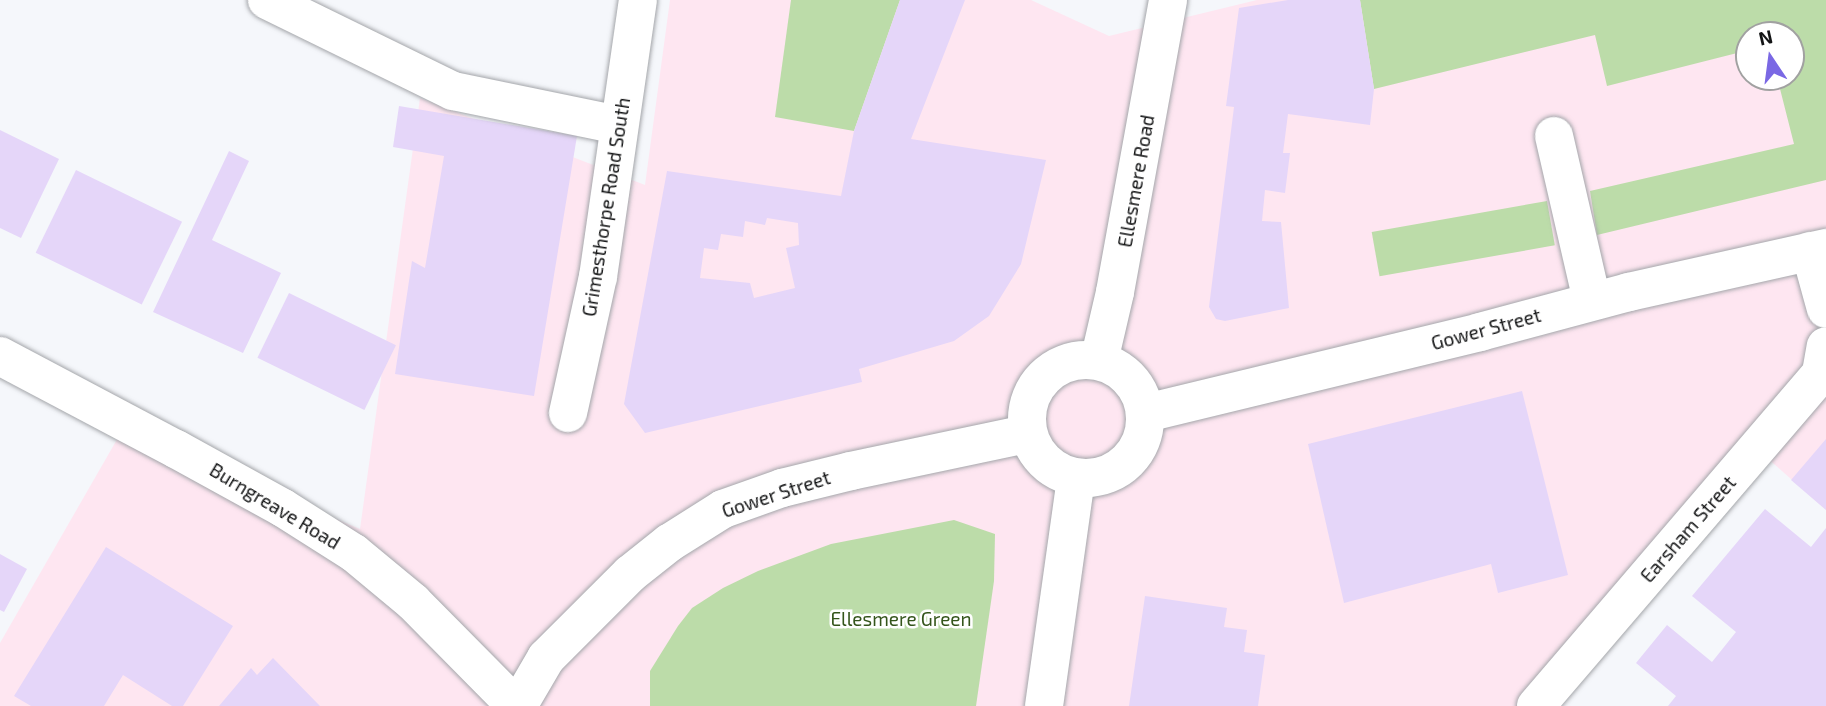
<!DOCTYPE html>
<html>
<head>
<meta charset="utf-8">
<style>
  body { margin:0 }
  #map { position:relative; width:1826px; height:706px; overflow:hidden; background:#f5f7fb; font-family:"Exo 2",sans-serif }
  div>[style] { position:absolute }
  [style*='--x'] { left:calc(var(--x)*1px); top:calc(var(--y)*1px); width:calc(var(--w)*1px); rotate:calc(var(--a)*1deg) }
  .commercial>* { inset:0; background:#fee6f1 }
  .green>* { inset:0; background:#bcdca9; transform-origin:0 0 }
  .building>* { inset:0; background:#e5d6f9; transform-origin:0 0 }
  .roads { filter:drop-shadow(0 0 2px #a4a6aa) drop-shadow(0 0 2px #a4a6aa) }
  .minor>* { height:38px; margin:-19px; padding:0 19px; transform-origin:19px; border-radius:19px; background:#fff }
  .major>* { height:38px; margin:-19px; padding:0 19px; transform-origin:19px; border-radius:19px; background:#fff }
  .major>.ring { margin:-19px; padding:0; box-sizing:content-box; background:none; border:38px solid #fff; border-radius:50% }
  span { translate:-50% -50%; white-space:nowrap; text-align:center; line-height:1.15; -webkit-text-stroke:5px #fff; paint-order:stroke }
  .street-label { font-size:19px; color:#131415 }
  .park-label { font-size:19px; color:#34551b }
  .north { position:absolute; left:1735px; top:21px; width:70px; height:70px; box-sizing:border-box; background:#fff; border:2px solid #a1a1a1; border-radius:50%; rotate:347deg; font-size:19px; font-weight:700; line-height:28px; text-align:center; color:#131415 }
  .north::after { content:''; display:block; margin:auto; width:24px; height:32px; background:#7a68e4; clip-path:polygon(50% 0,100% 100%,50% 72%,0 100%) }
</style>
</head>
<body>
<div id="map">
  <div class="commercial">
    <i style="clip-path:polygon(evenodd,670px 0,1031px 0,1109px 36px,1257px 0,1826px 0,1826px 510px,1757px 449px,1536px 706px,0 706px,0 643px,123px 429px,360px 529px,420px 98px,645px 185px,670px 0,1749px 35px,1791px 35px,1791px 77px,1749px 77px,1749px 35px)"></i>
  </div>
  <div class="green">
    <i style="clip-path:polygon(791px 0,900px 0,854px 131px,775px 117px)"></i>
    <i style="clip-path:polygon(1360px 0,1826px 0,1826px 180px,1597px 235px,1590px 191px,1794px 144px,1777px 77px,1791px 77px,1791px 35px,1749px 35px,1749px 50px,1607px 86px,1595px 35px,1374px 89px)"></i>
    <i style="left:1547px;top:201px;width:45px;height:178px;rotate:80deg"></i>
    <i style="clip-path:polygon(954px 520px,995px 534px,994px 581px,976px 706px,650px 706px,650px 671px,678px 626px,692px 608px,723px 588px,758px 571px,831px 544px)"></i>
  </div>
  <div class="building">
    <i style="clip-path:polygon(evenodd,900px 0,965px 0,911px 139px,1046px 160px,1021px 264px,989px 316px,954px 341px,859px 369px,862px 382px,645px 433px,624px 404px,667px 171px,841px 196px,854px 131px,900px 0,767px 218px,798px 223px,799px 245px,786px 248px,795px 288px,754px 298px,750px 283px,700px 278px,704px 248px,718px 250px,721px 234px,743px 237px,745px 221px,765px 225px,767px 218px)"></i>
    <i style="clip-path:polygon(1288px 0,1360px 0,1374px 89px,1370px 125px,1288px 114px,1283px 153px,1290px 153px,1285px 193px,1265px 190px,1262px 221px,1281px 222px,1289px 308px,1225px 321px,1216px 319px,1209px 307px,1234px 107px,1226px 106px,1239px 8px)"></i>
    <i style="clip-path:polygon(399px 106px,577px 136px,534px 396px,395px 374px,412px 261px,425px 268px,444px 156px,393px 147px)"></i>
    <i style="clip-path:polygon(0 130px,59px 159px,21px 238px,0 228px)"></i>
    <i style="clip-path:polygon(229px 151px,249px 161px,212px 240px,281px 273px,243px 353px,153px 312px)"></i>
    <i style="left:76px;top:170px;width:118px;height:92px;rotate:26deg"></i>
    <i style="left:289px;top:293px;width:119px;height:72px;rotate:26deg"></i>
    <i style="clip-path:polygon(1522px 391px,1568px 575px,1498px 593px,1491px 564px,1344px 603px,1308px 444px)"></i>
    <i style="clip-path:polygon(1826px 439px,1826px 510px,1791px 480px)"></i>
    <i style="clip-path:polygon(1765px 509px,1811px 547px,1826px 528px,1826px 706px,1668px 706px,1676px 696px,1636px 663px,1667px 625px,1712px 662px,1736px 632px,1692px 596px)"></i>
    <i style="clip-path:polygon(106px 547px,233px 626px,183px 706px,172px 706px,123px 675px,104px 706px,31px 706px,14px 696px)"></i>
    <i style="clip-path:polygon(0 554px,27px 569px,4px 612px,0 610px)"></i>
    <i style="clip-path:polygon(1145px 596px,1227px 608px,1224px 627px,1247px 630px,1244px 652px,1265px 655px,1258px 706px,1129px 706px)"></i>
    <i style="clip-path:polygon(273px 658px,320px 706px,219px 706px,251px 668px,257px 675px)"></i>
  </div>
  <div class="roads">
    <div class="minor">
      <i style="--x:267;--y:0;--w:207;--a:26.1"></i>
      <i style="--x:453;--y:91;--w:169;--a:11.6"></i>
      <i style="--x:1554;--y:136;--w:169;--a:77"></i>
      <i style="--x:1810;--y:251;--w:60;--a:74.6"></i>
      <i style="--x:1099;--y:361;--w:71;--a:-76.9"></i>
      <i style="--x:1115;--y:292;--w:297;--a:-79.7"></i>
      <i style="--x:568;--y:413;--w:139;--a:-77.6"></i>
      <i style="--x:598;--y:277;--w:280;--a:-81.8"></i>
      <i style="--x:1044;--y:706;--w:230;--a:-82"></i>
      <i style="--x:1536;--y:706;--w:438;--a:-49.4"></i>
      <i style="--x:1821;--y:373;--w:27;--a:-80"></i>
    </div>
    <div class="major">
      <i style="--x:0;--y:356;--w:199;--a:27.9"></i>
      <i style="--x:176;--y:449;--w:122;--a:28.9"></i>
      <i style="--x:283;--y:508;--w:84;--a:32.4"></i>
      <i style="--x:354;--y:553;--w:77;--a:39.7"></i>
      <i style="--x:413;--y:602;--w:146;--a:45.3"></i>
      <i class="ring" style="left:1027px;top:360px;width:80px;height:80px"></i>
      <i style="--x:1146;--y:413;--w:344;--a:-13.6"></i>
      <i style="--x:1480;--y:332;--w:154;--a:-15"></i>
      <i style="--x:1629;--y:292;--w:202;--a:-12.6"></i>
      <i style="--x:518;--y:706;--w:56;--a:-59.7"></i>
      <i style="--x:546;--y:658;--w:119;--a:-45"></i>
      <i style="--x:630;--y:574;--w:50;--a:-38.5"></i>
      <i style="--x:669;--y:543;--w:64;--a:-32.2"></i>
      <i style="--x:723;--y:509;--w:63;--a:-19.6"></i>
      <i style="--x:782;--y:488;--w:71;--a:-13.8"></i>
      <i style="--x:851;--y:471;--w:180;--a:-11.9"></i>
    </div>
  </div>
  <div class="street-label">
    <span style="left:1136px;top:181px;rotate:-80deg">Ellesmere Road</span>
    <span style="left:606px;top:207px;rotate:-81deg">Grimesthorpe Road South</span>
    <span style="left:1486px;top:329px;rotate:-15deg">Gower Street</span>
    <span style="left:776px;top:494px;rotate:-18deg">Gower Street</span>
    <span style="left:275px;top:506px;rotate:31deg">Burngreave Road</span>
    <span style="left:1688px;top:529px;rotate:-49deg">Earsham Street</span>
  </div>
  <div class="park-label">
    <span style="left:901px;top:619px">Ellesmere Green</span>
  </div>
  <div class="north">N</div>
</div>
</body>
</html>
